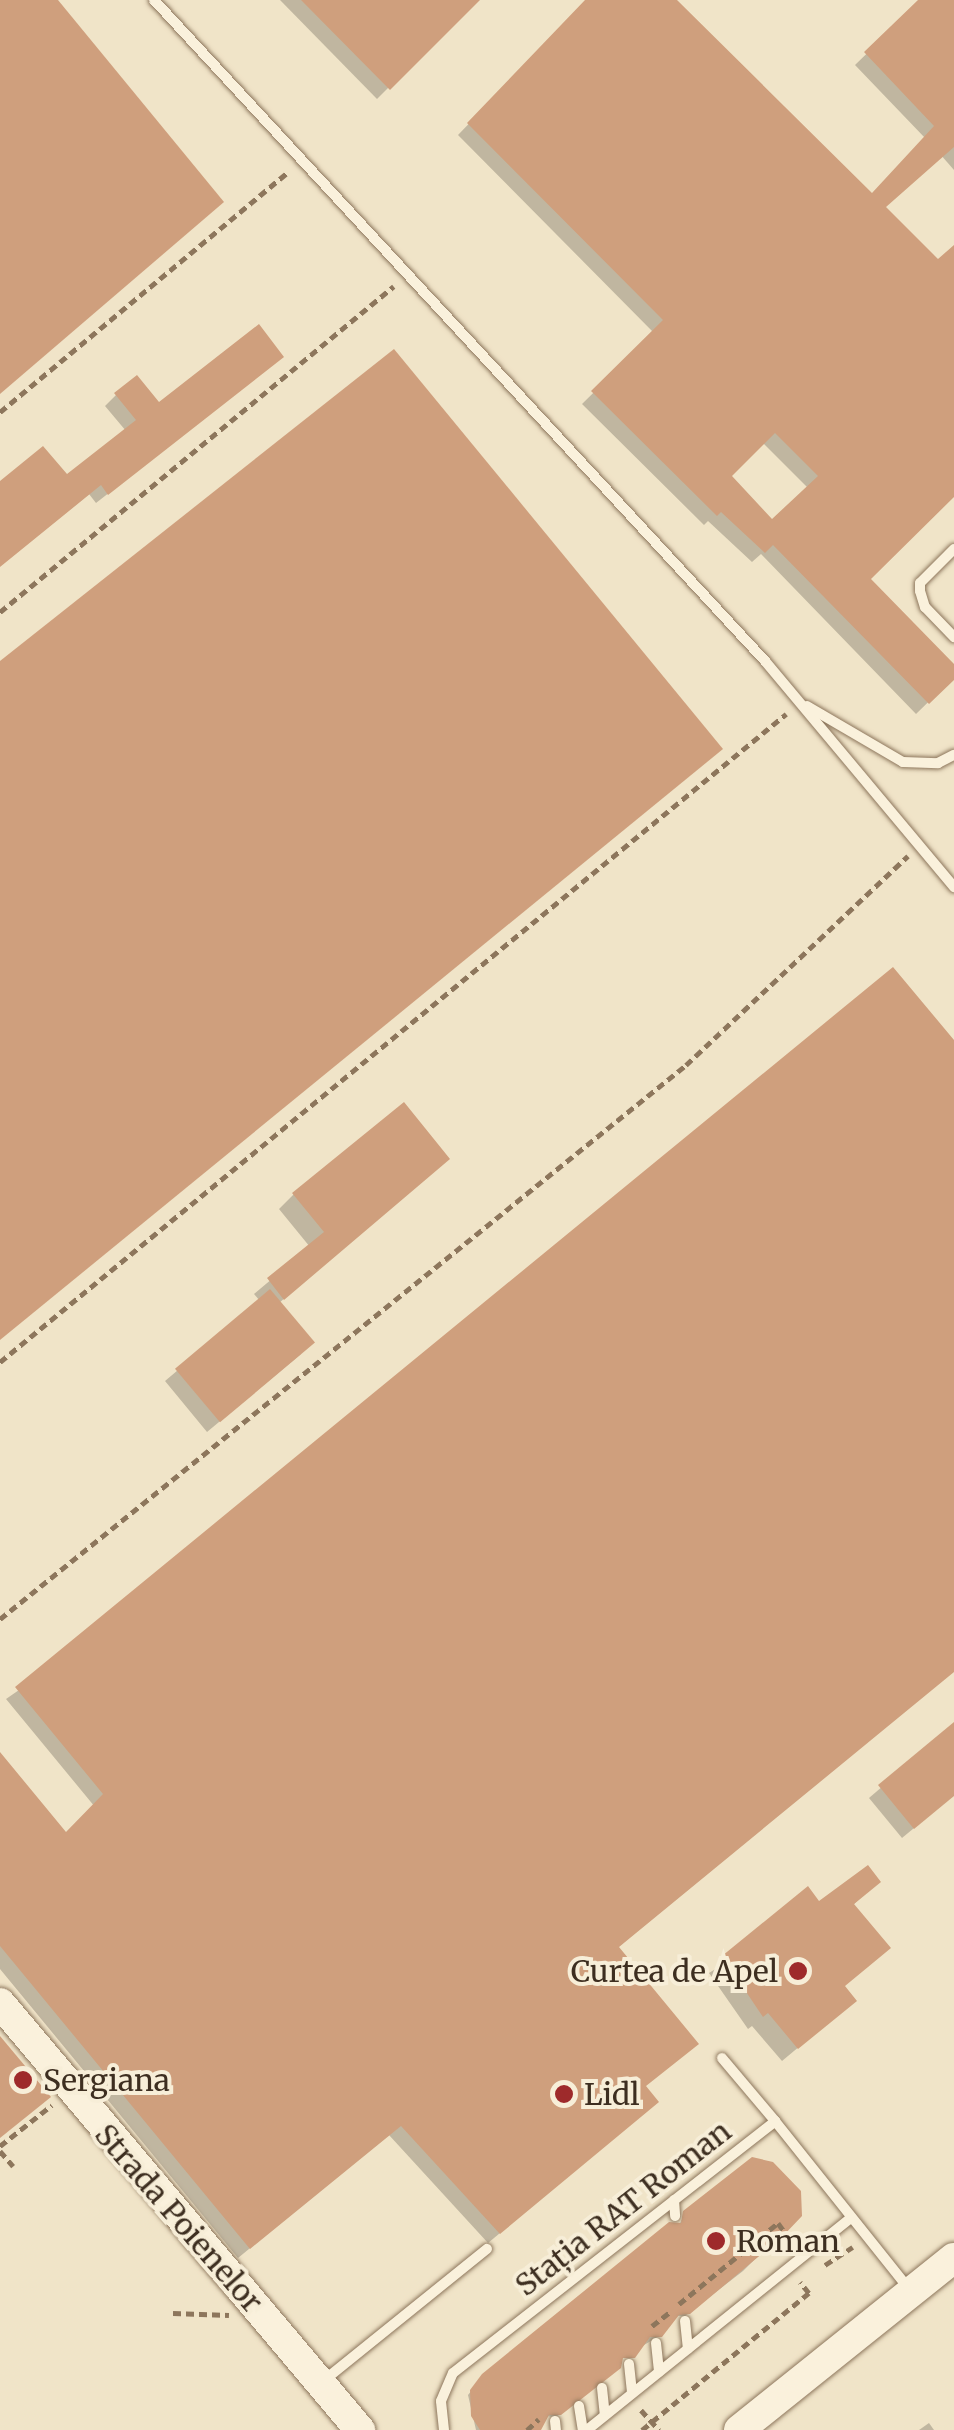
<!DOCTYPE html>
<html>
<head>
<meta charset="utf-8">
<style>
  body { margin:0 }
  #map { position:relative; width:954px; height:2430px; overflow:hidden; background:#f0e4c8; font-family:Merriweather,serif }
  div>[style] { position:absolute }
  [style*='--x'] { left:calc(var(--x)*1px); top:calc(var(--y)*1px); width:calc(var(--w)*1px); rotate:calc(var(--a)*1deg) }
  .shadow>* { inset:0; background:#0003 }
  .building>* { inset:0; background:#cf9f7d; transform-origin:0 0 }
  .path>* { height:5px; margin-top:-2.5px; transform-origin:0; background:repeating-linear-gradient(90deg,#8d765c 0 8px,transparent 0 13px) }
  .roads { filter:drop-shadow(0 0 2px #8d765c) drop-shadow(0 0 2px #8d765c) }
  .lane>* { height:10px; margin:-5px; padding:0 5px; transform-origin:5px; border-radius:5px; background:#faf1dc }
  .secondary>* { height:30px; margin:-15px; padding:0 15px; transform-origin:15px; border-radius:15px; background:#faf1dc }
  .dots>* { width:28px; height:28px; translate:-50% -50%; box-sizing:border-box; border:5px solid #f7eed8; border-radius:50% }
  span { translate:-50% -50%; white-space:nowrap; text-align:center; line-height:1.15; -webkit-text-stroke:8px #f7eed8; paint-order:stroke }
  .poi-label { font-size:30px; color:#3d2e20 }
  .right { translate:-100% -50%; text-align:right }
  .left { translate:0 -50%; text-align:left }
  .street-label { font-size:30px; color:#3d2e20 }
</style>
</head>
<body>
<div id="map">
  <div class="shadow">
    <i style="clip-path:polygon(280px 0,476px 0,377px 99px)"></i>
    <i style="clip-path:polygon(evenodd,588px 0,673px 0,872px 197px,925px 138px,855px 65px,922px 0,954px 0,954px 170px,940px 154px,883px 208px,938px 263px,954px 249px,954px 493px,867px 579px,954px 668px,954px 677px,916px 714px,761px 554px,752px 562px,708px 521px,704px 525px,582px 404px,654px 333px,458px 135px,588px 0,762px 442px,808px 488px,772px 523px,729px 476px,762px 442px)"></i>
    <i style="clip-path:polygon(270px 367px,96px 503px,89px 494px,0 566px,0 485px,66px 478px,126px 431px,105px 406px,116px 395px,159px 405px)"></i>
    <i style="clip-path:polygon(954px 1044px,954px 1671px,617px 1948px,645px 2112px,488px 2243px,389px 2135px,238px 2258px,0 1969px,0 1756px,66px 1836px,95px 1807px,6px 1699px)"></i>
    <i style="clip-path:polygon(432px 1173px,279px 1303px,301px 1354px,207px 1432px,165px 1381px,260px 1301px,254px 1294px,310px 1247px,279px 1209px,294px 1194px)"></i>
    <i style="clip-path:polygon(954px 1725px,954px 1795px,902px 1838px,869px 1798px)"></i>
    <i style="clip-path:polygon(878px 1882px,853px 1905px,843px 1987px,854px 2001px,782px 2061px,752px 2026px,748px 2029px,709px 1973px,819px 1904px)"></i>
    <i style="clip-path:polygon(685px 2213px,799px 2215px,743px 2271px,685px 2316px,674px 2316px,656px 2338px,620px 2359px,615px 2371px,556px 2417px,545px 2416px,534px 2430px,476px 2430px,468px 2395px,480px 2380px,679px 2225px)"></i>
    <i style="clip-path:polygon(929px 2423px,934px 2430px,919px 2430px)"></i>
  </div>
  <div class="building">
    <i style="clip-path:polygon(0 0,58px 0,224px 202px,0 394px)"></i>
    <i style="clip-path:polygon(301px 0,480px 0,390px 90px)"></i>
    <i style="clip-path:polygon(evenodd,585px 0,677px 0,872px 193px,934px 126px,864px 52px,918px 0,954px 0,954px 147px,886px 207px,938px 259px,954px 245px,954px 497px,871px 579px,954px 664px,954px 680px,929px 704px,773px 545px,765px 553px,721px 512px,717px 516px,591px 391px,663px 320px,467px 123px,585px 0,775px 433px,818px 476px,772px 519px,732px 476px,775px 433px)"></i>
    <i style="clip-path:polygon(259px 324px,284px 357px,108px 495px,101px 485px,0 567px,0 481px,43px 446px,67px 474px,136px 420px,114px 393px,137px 375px,159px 402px)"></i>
    <i style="clip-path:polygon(394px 349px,723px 749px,0 1340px,0 661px)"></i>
    <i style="clip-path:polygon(893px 967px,954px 1040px,954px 1672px,619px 1947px,699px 2044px,646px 2086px,659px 2102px,500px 2234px,401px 2126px,250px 2249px,0 1946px,0 1752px,66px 1832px,103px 1794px,15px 1687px)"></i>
    <i style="clip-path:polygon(404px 1102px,450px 1159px,284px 1300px,267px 1278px,324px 1232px,292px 1193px)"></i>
    <i style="left:270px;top:1289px;width:70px;height:124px;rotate:50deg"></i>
    <i style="clip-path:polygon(954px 1722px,954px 1796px,914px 1829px,878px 1785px)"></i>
    <i style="clip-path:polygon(868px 1865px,881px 1882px,854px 1904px,891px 1948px,845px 1986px,857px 2001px,798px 2049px,768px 2013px,763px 2017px,722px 1956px,808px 1886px,819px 1901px)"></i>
    <i style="clip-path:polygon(0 2036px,51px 2097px,0 2138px)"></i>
    <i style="clip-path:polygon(752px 2157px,773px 2162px,801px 2191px,802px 2216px,782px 2237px,690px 2314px,679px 2315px,662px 2337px,650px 2337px,635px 2358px,623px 2358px,621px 2368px,561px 2415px,549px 2415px,541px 2430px,480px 2430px,471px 2416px,470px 2390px,482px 2374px,669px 2222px,681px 2223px,683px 2211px)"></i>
  </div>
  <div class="path">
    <i style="--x:0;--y:412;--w:375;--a:-39.8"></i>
    <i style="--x:0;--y:612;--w:511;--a:-39.6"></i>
    <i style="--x:0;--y:1362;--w:1019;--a:-39.5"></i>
    <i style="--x:0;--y:1619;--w:882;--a:-38.92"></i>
    <i style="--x:686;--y:1065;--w:305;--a:-43.3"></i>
    <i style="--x:0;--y:2146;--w:66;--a:-38.3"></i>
    <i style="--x:0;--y:2151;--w:20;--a:49"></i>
    <i style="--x:825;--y:2265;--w:33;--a:-33"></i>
    <i style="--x:679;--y:2304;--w:128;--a:-39.3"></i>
    <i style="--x:778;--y:2223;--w:27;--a:54"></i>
    <i style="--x:173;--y:2313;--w:56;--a:2"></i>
    <i style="--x:652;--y:2326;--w:24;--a:-38"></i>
    <i style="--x:641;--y:2410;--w:27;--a:48"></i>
    <i style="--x:527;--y:2430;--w:16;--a:-43"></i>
    <i style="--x:642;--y:2430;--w:216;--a:-39.4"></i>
    <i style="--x:809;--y:2293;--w:14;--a:-129"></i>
  </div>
  <div class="roads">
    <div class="lane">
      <i style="--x:154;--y:0;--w:900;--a:47.25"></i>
      <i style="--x:765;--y:661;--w:295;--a:50.1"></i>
      <i style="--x:954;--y:549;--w:48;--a:135"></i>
      <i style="--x:920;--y:583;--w:8;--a:90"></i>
      <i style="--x:920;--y:591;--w:17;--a:73"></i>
      <i style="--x:925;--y:607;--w:42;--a:46"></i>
      <i style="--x:807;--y:706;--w:111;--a:30.3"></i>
      <i style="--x:903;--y:762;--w:35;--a:2"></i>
      <i style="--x:938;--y:763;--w:18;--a:-27"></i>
      <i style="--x:722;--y:2058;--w:82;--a:49.9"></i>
      <i style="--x:674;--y:2200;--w:16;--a:86"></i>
      <i style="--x:685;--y:2321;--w:28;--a:84"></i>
      <i style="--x:656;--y:2343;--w:29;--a:84"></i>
      <i style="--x:629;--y:2364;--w:29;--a:84"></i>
      <i style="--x:322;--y:2382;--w:212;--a:-38.9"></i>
      <i style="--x:602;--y:2388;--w:27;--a:84"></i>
      <i style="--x:579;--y:2406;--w:24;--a:81"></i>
      <i style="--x:555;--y:2421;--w:9;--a:84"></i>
      <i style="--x:444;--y:2430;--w:29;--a:-96"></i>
      <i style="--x:441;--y:2401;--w:30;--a:-67"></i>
      <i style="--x:453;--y:2373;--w:409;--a:-38"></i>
      <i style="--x:775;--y:2121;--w:216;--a:51.4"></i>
      <i style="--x:587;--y:2430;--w:339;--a:-38.8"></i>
    </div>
    <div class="secondary">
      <i style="--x:0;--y:2003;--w:559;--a:49.87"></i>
      <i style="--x:739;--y:2430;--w:275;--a:-38.7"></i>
    </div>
  </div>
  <div class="dots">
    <i style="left:798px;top:1971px;background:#9e2a2b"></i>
    <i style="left:23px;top:2080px;background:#9e2a2b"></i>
    <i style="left:564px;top:2094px;background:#9e2a2b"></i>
    <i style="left:716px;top:2241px;background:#9e2a2b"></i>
  </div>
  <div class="poi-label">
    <span class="right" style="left:778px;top:1971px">Curtea de Apel</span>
    <span class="left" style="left:43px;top:2080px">Sergiana</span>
    <span class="left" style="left:584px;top:2094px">Lidl</span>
    <span class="left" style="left:736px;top:2241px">Roman</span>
  </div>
  <div class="street-label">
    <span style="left:623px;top:2208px;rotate:-38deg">Stația RAT Roman</span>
    <span style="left:179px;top:2218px;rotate:49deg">Strada Poienelor</span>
  </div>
</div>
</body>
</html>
